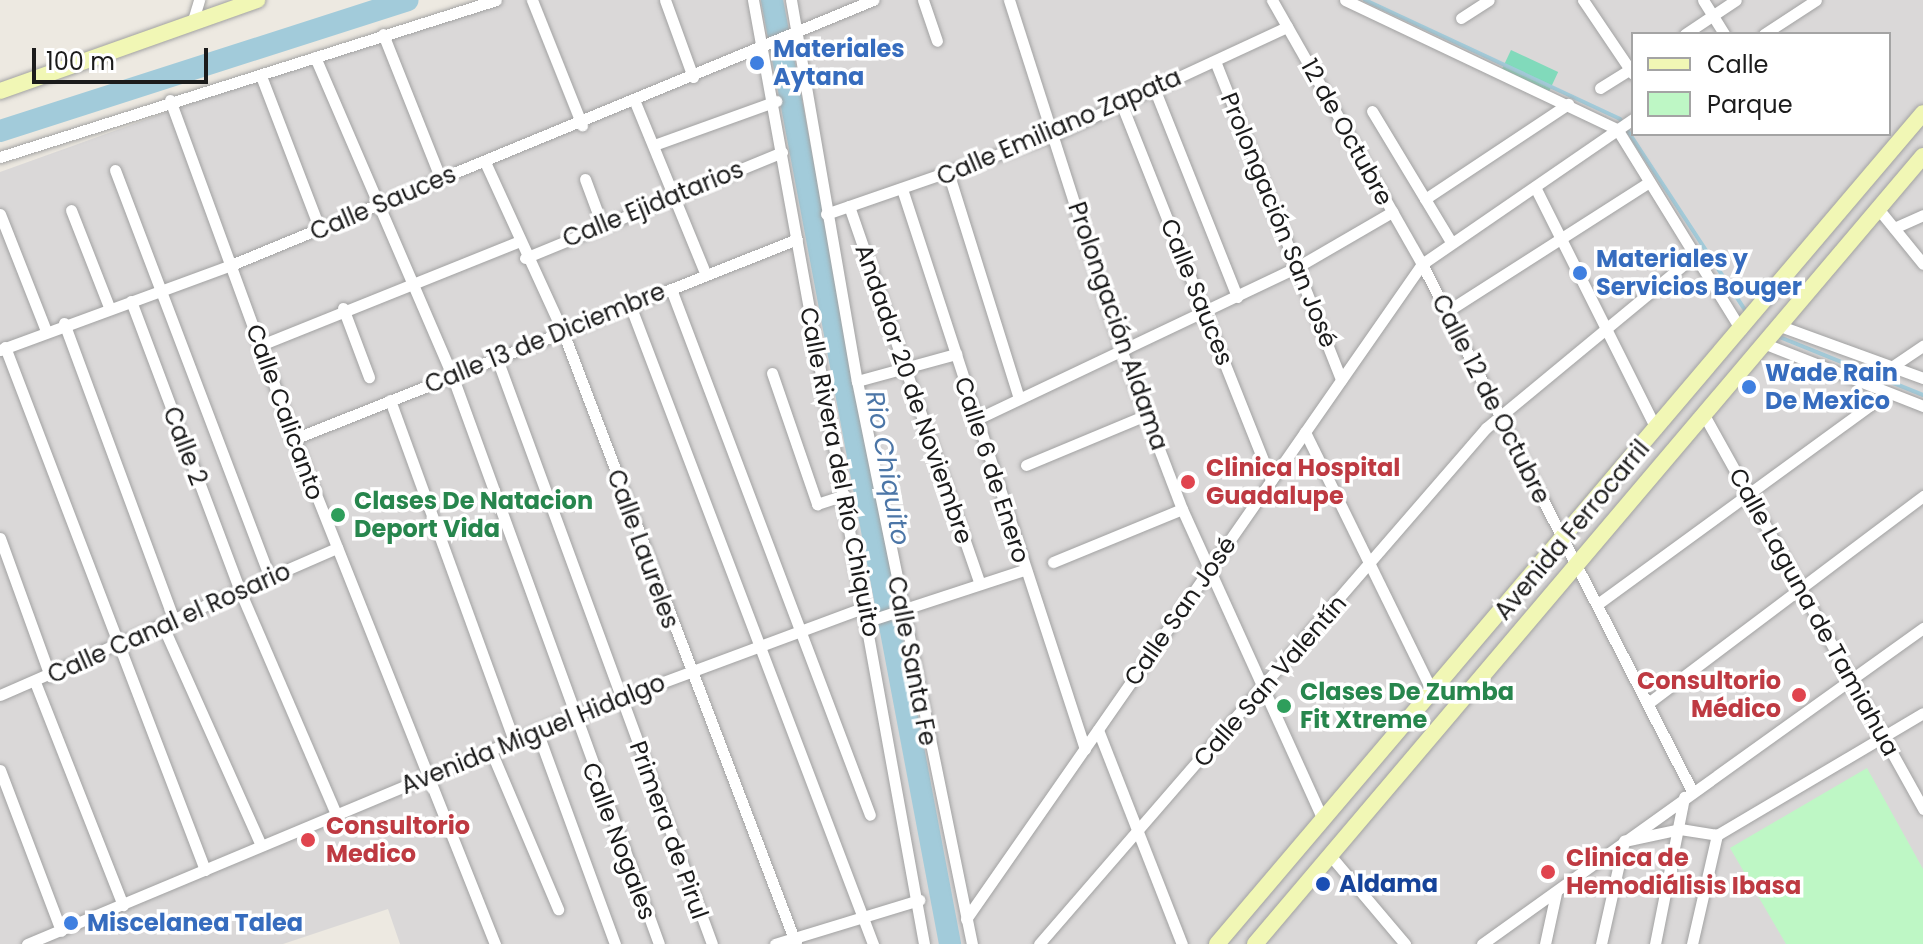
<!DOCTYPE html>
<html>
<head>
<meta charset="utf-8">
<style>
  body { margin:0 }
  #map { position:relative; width:1923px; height:944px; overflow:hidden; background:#ede9e1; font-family:Poppins,sans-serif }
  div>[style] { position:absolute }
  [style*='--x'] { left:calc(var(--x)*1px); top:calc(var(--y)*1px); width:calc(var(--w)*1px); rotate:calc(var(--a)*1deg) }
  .residential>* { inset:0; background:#dad8d8 }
  .park>* { inset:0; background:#bef7c5 }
  .pitch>* { inset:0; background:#81dabb; transform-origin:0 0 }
  .stream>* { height:4px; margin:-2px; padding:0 2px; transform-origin:2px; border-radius:2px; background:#a2cbda }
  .river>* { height:22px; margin:-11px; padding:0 11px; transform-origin:11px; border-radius:11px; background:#a2cbda }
  .roads { filter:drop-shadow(0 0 2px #a2a2a2) drop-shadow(0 0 2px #a2a2a2) }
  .street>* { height:11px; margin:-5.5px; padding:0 5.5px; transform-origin:5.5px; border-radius:5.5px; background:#fff }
  .secondary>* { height:16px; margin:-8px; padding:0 8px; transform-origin:8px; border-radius:8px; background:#f1f7b5 }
  .dots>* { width:22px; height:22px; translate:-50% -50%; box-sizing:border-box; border:4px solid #fff; border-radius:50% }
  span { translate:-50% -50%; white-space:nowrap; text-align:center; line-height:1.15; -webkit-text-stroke:7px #fff; paint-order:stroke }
  .shop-label { font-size:24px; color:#366cbe; font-weight:700 }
  .left { translate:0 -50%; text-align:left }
  .street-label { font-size:24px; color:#1b1b1b }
  .health-label { font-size:24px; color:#be3a42; font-weight:700 }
  .right { translate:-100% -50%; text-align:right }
  .leisure-label { font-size:24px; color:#27864d; font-weight:700 }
  .transit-label { font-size:24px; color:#164399; font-weight:700 }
  .water-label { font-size:26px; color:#4c76a7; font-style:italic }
  .legend { position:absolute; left:1631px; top:32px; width:260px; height:104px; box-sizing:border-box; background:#fff; border:2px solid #a4a4a4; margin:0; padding:10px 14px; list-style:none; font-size:24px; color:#1b1b1b }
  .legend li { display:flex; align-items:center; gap:16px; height:40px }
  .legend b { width:40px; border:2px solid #a4a4a4 }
  .scale { position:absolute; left:32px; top:48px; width:176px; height:36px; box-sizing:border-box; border:4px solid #1b1b1b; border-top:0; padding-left:10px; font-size:24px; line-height:28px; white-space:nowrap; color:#1b1b1b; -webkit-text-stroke:6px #fff; paint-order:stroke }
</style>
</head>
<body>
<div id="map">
  <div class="residential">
    <i style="clip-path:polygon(evenodd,478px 0,1923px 0,1923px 944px,400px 944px,388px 909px,283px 944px,0 944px,0 172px,478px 0,1633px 34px,1889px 34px,1889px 134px,1633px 134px,1633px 34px)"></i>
  </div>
  <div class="park">
    <i style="clip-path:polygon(1867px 768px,1923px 869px,1923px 944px,1786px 944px,1730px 848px)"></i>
  </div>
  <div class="pitch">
    <i style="left:1511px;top:50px;width:52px;height:23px;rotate:25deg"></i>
  </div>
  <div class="stream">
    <i style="--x:1365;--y:0;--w:281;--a:25"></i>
    <i style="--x:1620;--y:119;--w:232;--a:56.8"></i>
    <i style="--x:1777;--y:336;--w:157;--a:22"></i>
  </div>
  <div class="river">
    <i style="--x:772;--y:0;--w:961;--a:79.32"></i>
    <i style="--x:0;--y:131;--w:428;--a:-17.8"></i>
  </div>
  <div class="roads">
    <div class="street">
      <i style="--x:532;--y:0;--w:135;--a:68.2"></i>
      <i style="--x:665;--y:0;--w:82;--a:70"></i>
      <i style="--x:753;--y:0;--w:959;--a:79.73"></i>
      <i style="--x:791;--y:0;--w:387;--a:80.2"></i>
      <i style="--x:857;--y:381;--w:575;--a:78.46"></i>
      <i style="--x:923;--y:0;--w:43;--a:71.1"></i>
      <i style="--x:1009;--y:0;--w:370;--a:72.2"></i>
      <i style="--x:1122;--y:352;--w:168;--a:69.1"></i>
      <i style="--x:1182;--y:509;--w:341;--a:65.6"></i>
      <i style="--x:1272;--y:0;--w:304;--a:60.4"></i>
      <i style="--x:1422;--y:264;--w:592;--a:62.87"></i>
      <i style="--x:1345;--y:0;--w:301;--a:25.4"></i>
      <i style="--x:1617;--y:129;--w:236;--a:58.3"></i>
      <i style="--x:1583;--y:0;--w:89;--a:56"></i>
      <i style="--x:1703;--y:0;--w:40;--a:58"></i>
      <i style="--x:1461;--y:18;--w:33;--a:-33"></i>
      <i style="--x:193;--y:20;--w:21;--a:-73"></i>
      <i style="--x:383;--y:34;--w:154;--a:68.3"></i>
      <i style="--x:1685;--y:34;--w:61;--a:-33.7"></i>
      <i style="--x:1764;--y:34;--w:62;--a:-33.2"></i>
      <i style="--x:315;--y:57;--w:346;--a:66.7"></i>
      <i style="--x:452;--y:375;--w:605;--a:70.01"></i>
      <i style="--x:1215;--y:61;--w:343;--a:68.4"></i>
      <i style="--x:261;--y:76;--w:165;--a:69"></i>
      <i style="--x:1154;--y:88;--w:225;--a:68.3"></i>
      <i style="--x:1600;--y:88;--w:39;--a:-32"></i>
      <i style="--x:170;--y:100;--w:361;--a:69.9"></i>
      <i style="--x:294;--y:439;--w:544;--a:68.3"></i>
      <i style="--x:635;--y:102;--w:185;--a:67.7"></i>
      <i style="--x:1121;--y:103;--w:406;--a:68.3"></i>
      <i style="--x:1372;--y:111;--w:153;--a:58.9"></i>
      <i style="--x:654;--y:145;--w:130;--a:-19.8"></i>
      <i style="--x:0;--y:157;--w:520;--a:-17.56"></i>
      <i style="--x:485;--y:162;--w:187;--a:65.4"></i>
      <i style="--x:563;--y:332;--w:655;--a:69.16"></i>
      <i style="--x:115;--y:170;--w:436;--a:69.2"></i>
      <i style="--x:949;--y:175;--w:234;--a:72.6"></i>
      <i style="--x:585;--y:179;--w:46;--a:69.6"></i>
      <i style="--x:1535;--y:187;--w:271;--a:63.4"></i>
      <i style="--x:903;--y:192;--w:586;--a:71.91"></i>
      <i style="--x:1425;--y:199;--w:172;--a:-33.6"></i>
      <i style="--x:849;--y:206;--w:398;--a:70.9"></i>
      <i style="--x:71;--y:210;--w:104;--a:68.6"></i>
      <i style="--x:1880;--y:211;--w:68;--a:50.9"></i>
      <i style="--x:0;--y:214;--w:126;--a:68.5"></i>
      <i style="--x:826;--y:214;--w:241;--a:-19.1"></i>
      <i style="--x:1054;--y:135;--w:257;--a:-24.9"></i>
      <i style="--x:1894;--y:228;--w:32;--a:-24"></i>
      <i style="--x:525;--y:258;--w:278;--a:-22.4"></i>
      <i style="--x:671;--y:289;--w:562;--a:69.28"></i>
      <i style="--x:131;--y:301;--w:310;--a:69.4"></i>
      <i style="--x:240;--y:591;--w:243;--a:66.7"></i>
      <i style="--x:630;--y:305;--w:684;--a:69.18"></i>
      <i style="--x:343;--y:308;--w:74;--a:69.4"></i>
      <i style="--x:1446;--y:312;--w:241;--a:-32.6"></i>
      <i style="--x:64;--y:323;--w:314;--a:69.7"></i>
      <i style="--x:1783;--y:327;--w:149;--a:20"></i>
      <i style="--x:261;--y:345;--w:276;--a:-21.9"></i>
      <i style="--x:1768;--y:345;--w:167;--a:21.5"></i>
      <i style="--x:5;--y:347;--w:560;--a:69.07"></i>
      <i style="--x:0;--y:350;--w:246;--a:-20.2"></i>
      <i style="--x:231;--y:265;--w:695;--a:-22.43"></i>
      <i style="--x:496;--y:356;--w:626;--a:69.83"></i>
      <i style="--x:1890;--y:368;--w:40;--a:-34"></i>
      <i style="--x:772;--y:373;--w:139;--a:71"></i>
      <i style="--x:817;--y:504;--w:29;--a:-18"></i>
      <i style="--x:857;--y:381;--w:103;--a:-15.3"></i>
      <i style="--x:390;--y:400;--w:363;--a:70"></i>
      <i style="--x:1704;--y:415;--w:451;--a:60.9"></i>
      <i style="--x:975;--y:420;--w:359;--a:-25.4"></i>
      <i style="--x:1299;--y:266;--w:108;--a:-30.1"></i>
      <i style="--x:1305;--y:432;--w:291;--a:63.9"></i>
      <i style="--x:294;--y:439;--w:541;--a:-21.68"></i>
      <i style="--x:1026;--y:465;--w:130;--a:-22.6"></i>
      <i style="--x:0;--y:538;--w:147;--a:70.1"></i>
      <i style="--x:1053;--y:562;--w:139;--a:-22.3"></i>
      <i style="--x:1599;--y:603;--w:355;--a:-36.1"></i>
      <i style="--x:868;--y:621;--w:164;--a:-18.1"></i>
      <i style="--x:162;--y:624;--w:242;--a:65.9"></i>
      <i style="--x:35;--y:682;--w:240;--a:68.5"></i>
      <i style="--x:0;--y:695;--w:368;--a:-23.6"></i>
      <i style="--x:1651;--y:701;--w:341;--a:-37"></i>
      <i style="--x:1098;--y:730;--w:230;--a:68.6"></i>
      <i style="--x:537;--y:731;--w:227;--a:69.9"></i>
      <i style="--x:491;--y:751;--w:172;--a:67"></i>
      <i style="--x:0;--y:770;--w:172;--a:69.2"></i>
      <i style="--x:1717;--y:835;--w:239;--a:-30.6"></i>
      <i style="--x:1329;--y:854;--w:118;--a:49.8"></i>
      <i style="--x:966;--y:919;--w:798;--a:-55.16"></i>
      <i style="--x:1422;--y:264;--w:256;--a:-34.5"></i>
      <i style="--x:27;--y:944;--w:591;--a:-22.7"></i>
      <i style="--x:572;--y:716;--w:313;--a:-20.4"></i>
      <i style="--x:775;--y:944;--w:151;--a:-17"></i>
      <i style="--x:1039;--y:944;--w:683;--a:-49.1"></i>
      <i style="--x:1486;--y:428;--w:270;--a:-39.6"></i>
      <i style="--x:1482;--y:944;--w:543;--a:-35.62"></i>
      <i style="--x:1545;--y:944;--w:52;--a:-77.8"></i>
      <i style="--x:1601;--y:944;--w:106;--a:-77.4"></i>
      <i style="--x:1624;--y:841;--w:57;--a:-12.1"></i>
      <i style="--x:1680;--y:829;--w:37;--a:9"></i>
      <i style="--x:1655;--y:944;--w:150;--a:-78.8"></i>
      <i style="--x:1692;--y:944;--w:112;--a:-77.1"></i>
    </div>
    <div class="secondary">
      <i style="--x:0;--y:91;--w:273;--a:-19.5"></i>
      <i style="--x:1217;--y:944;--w:1090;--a:-49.65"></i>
      <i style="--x:1255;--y:944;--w:1033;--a:-49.71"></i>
    </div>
  </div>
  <div class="dots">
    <i style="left:757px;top:63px;background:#3f7fe0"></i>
    <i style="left:1580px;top:273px;background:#3f7fe0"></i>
    <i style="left:1749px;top:387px;background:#3f7fe0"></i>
    <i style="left:1188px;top:482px;background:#e0444e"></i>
    <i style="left:338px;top:515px;background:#2e9e5b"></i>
    <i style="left:1799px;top:695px;background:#e0444e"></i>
    <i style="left:1284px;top:706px;background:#2e9e5b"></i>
    <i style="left:308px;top:840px;background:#e0444e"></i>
    <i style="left:1548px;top:872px;background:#e0444e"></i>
    <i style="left:1323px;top:884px;background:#1a4fb4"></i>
    <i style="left:71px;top:923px;background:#3f7fe0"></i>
  </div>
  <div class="shop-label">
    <span class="left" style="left:773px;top:63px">Materiales<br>Aytana</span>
    <span class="left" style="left:1596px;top:273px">Materiales y<br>Servicios Bouger</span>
    <span class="left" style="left:1765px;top:387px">Wade Rain<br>De Mexico</span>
    <span class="left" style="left:87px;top:923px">Miscelanea Talea</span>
  </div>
  <div class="street-label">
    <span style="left:1059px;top:127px;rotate:-23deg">Calle Emiliano Zapata</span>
    <span style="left:1347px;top:132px;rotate:61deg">12 de Octubre</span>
    <span style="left:383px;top:203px;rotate:-23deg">Calle Sauces</span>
    <span style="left:653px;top:204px;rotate:-22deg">Calle Ejidatarios</span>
    <span style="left:1279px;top:220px;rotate:68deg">Prolongación San José</span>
    <span style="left:1197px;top:292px;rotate:68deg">Calle Sauces</span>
    <span style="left:1118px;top:326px;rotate:71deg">Prolongación Aldama</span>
    <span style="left:545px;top:338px;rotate:-22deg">Calle 13 de Diciembre</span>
    <span style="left:914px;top:394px;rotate:71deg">Andador 20 de Noviembre</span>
    <span style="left:1491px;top:399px;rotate:63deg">Calle 12 de Octubre</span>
    <span style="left:285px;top:412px;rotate:70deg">Calle Calicanto</span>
    <span style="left:185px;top:446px;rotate:69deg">Calle 2</span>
    <span style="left:992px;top:470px;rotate:72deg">Calle 6 de Enero</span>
    <span style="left:840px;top:472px;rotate:79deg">Calle Rivera del Río Chiquito</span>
    <span style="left:1572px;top:530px;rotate:-50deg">Avenida Ferrocarril</span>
    <span style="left:643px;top:549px;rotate:70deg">Calle Laureles</span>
    <span style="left:1180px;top:611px;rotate:-55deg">Calle San José</span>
    <span style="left:1814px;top:612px;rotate:61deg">Calle Laguna de Tamiahua</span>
    <span style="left:169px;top:623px;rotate:-24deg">Calle Canal el Rosario</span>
    <span style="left:912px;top:661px;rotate:79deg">Calle Santa Fe</span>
    <span style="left:1270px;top:681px;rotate:-49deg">Calle San Valentín</span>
    <span style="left:533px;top:734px;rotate:-22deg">Avenida Miguel Hidalgo</span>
    <span style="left:669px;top:830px;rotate:70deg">Primera de Pirul</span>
    <span style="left:619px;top:841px;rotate:69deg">Calle Nogales</span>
  </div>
  <div class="health-label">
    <span class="left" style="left:1206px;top:482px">Clinica Hospital<br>Guadalupe</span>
    <span class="right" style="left:1781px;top:695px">Consultorio<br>Médico</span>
    <span class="left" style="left:326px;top:840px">Consultorio<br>Medico</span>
    <span class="left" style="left:1566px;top:872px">Clinica de<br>Hemodiálisis Ibasa</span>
  </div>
  <div class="leisure-label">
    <span class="left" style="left:354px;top:515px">Clases De Natacion<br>Deport Vida</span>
    <span class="left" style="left:1300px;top:706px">Clases De Zumba<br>Fit Xtreme</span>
  </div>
  <div class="transit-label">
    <span class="left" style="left:1339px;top:884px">Aldama</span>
  </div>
  <div class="water-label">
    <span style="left:887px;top:468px;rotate:80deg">Rio Chiquito</span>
  </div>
  <ul class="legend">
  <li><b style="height:10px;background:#f1f7b5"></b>Calle</li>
  <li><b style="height:22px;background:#bef7c5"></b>Parque</li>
  </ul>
  <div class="scale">100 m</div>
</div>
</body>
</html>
